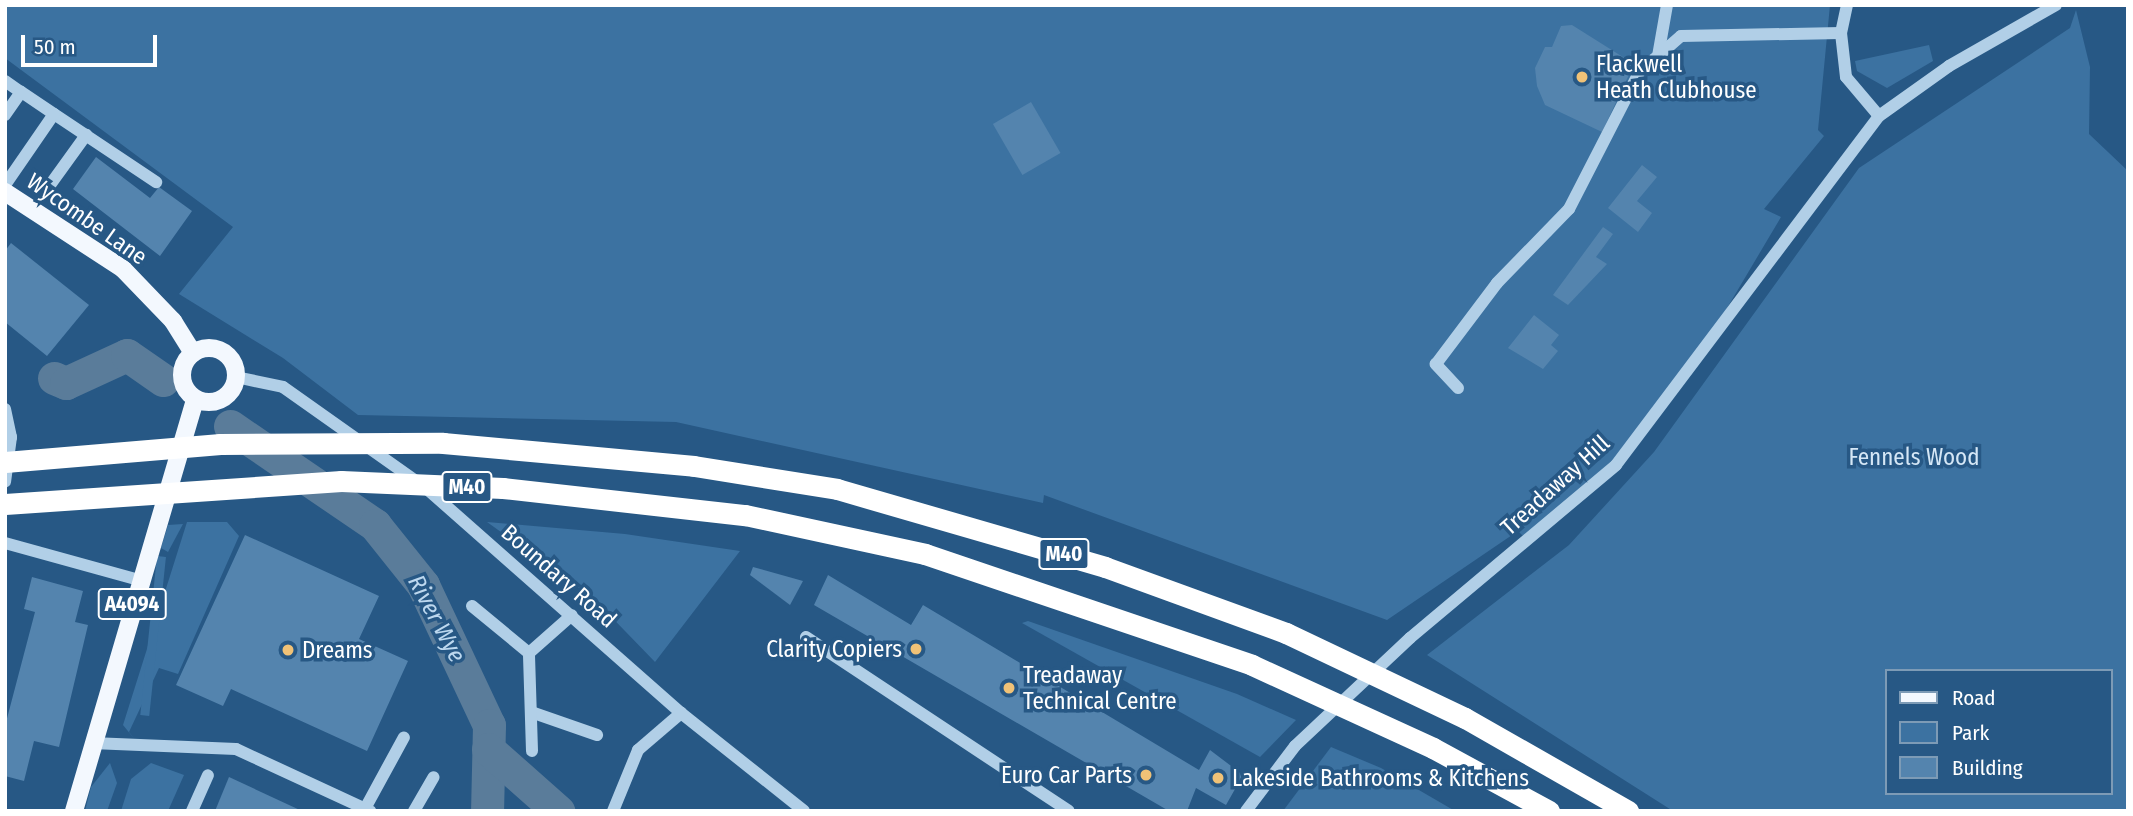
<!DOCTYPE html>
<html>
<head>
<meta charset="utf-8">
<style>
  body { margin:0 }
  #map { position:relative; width:2133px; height:816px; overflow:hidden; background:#275885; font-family:"Fira Sans Condensed",sans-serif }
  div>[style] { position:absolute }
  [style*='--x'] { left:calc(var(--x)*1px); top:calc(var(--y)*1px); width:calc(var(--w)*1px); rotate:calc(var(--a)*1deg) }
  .green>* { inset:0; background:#3c72a1; transform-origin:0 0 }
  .river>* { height:33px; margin:-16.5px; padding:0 16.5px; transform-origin:16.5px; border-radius:16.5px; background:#5a7c9a }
  .building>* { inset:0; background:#5484ae; transform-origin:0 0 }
  .minor>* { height:12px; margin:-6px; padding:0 6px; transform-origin:6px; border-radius:6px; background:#b1cfe7 }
  .major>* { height:18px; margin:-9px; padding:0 9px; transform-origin:9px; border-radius:9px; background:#f3f8fe }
  .major>.ring { margin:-9px; padding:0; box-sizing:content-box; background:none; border:18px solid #f3f8fe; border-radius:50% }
  .highway>* { height:21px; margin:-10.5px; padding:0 10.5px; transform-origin:10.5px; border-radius:10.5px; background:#fff }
  .highway-bridge>* { height:21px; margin:-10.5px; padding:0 10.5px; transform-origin:10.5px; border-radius:10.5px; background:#fff }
  .dots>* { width:19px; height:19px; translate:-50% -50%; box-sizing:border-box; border:4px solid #275885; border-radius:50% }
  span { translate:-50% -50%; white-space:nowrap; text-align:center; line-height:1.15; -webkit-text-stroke:7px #275885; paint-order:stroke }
  .shield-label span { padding:2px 5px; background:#275885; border:2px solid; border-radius:5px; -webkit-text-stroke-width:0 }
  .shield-label { font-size:21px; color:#fff; font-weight:700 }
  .poi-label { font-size:23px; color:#fff }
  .left { translate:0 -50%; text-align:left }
  .right { translate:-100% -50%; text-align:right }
  .street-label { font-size:23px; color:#fff }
  .park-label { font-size:23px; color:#d5e7f6 }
  .water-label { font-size:24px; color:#bdd8ef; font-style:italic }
  .frame { position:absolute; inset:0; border:7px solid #fff; pointer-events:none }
  .legend { position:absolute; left:1885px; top:669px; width:228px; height:126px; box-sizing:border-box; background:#275885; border:2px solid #7d9bb6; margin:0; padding:9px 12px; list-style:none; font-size:21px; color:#fff }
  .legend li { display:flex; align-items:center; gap:14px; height:35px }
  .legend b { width:35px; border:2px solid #7d9bb6 }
  .scale { position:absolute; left:21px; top:35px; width:136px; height:32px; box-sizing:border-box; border:4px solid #fff; border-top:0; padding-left:9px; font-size:21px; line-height:24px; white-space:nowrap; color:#fff; -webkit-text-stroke:5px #275885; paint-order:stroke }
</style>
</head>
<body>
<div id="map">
  <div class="green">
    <i style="clip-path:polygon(5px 5px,1830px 5px,1818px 130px,1824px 136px,1764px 209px,1781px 217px,1679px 389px,1625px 450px,1524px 537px,1518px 531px,1387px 620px,1044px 495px,1043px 503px,676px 422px,358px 415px,283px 358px,179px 294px,233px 227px,5px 58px)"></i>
    <i style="clip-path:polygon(evenodd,2076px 10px,2090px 67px,2089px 134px,2128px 171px,2128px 811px,1673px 811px,1427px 655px,1569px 545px,1654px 452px,1859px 168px,2070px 28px,2076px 10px,1886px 671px,2110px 671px,2110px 793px,1886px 793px,1886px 671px)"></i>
    <i style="clip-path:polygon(1929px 45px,1933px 61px,1887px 88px,1857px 71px,1855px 61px)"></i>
    <i style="clip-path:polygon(187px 522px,227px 522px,239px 536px,178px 674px,159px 668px,129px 732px,136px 741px,123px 725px)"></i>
    <i style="clip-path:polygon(487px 522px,625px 534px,740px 551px,655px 662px,594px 599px)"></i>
    <i style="clip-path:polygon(183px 524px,168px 552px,161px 548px,168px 525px)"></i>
    <i style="left:157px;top:556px;width:9px;height:160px;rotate:6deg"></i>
    <i style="clip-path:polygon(1028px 621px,1237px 694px,1296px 720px,1260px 757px,1022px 623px)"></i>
    <i style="clip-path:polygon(1331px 747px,1381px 768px,1455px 811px,1283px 811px)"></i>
    <i style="clip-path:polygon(110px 763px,117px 783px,107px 811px,85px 811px,91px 787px)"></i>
    <i style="clip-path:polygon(151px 763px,184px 775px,168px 811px,121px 811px,131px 779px)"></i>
  </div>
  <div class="river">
    <i style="--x:54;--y:378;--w:13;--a:23"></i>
    <i style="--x:66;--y:383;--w:67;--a:-24.7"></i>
    <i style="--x:127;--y:355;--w:44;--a:34.8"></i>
    <i style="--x:230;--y:426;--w:176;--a:34.3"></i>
    <i style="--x:375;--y:525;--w:77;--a:51.3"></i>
    <i style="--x:423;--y:585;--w:155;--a:64.8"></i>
    <i style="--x:489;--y:725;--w:86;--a:91.3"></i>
    <i style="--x:488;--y:749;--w:94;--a:41.5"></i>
  </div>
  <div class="building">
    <i style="clip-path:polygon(1572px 25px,1634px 64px,1602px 132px,1545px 105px,1537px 86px,1535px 68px,1545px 47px,1552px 47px,1561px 26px)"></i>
    <i style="left:1031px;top:102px;width:59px;height:44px;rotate:60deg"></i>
    <i style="clip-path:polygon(96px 157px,150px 198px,159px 187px,192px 211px,160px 256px,73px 189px)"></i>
    <i style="clip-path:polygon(1642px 165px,1657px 177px,1637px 201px,1652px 213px,1638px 232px,1608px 208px)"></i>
    <i style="clip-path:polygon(1603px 227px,1613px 234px,1596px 257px,1607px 264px,1568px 305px,1553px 295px)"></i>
    <i style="clip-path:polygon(11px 243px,89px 305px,47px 356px,5px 322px,5px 251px)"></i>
    <i style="clip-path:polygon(1534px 315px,1559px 335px,1551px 345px,1558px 351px,1543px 369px,1508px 348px)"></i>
    <i style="clip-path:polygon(245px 535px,379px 596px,359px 639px,408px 661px,367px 751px,231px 689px,223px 706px,176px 685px)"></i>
    <i style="clip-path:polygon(753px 567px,803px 581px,790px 605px,750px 575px)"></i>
    <i style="clip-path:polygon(828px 575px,911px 625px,923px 605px,1199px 770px,1210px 750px,1243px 775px,1226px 805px,1196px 788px,1187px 811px,1169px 811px,814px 605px)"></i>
    <i style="clip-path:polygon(32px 577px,83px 591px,75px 622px,88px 625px,59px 747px,34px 741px,24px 781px,5px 776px,5px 726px,35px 612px,24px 609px)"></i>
    <i style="clip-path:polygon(229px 777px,302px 811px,215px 811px)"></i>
  </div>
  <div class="minor">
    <i style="--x:1667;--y:5;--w:52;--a:100"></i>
    <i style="--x:1658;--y:56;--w:30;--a:-41"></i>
    <i style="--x:1681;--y:36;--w:160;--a:-1.1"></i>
    <i style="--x:1847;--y:5;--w:29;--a:102"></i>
    <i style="--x:1841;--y:33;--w:44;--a:83.5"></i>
    <i style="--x:1846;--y:77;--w:51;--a:49.8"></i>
    <i style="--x:5;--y:81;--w:19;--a:35"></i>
    <i style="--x:21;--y:92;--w:28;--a:125"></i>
    <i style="--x:54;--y:114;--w:123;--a:33.7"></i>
    <i style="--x:5;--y:185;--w:86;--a:-55.4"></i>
    <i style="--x:54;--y:114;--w:40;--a:-146"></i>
    <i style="--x:50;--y:185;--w:62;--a:-54.2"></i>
    <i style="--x:236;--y:377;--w:48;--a:12"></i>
    <i style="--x:283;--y:387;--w:176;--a:35.3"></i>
    <i style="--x:427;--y:489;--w:339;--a:41.4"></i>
    <i style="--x:681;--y:713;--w:157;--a:38.5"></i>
    <i style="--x:1458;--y:388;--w:33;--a:-133"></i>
    <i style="--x:1436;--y:364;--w:101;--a:-53"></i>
    <i style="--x:1497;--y:283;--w:103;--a:-45.8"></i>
    <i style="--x:1569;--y:209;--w:157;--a:-62.8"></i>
    <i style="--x:1641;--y:69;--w:21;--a:-37"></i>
    <i style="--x:5;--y:409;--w:29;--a:78"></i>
    <i style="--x:11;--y:437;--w:45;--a:97.6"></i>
    <i style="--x:5;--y:543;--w:139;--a:15.4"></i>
    <i style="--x:472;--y:606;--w:74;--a:39.5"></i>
    <i style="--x:806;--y:637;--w:315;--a:33.5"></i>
    <i style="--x:531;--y:712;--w:70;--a:19.2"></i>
    <i style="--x:92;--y:743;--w:144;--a:2.4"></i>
    <i style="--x:236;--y:749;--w:148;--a:24.8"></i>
    <i style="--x:532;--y:751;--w:98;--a:-91.8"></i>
    <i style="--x:529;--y:653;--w:57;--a:-41.5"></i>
    <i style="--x:367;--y:805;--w:77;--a:-61.4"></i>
    <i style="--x:192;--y:811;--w:39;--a:-66"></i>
    <i style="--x:414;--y:811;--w:39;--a:-60"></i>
    <i style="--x:613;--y:811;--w:66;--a:-67.7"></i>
    <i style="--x:638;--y:750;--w:57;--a:-40.7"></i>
    <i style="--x:1246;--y:811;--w:81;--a:-53"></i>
    <i style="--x:1295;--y:746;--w:158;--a:-43.2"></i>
    <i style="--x:1410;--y:638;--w:269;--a:-40"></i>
    <i style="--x:1616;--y:465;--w:437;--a:-53"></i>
    <i style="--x:1879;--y:116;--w:86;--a:-35.5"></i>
    <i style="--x:1949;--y:66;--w:123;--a:-29.7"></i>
  </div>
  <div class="major">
    <i style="--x:5;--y:192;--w:141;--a:33.1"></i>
    <i style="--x:123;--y:269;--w:72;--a:46.1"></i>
    <i style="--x:173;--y:321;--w:38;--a:58"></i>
    <i class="ring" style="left:182px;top:348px;width:36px;height:36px"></i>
    <i style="--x:74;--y:811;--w:429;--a:-73.6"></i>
  </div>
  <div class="highway">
    <i style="--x:837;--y:489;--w:279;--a:16.2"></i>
    <i style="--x:1105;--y:567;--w:193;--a:20"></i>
    <i style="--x:925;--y:554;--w:345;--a:18.7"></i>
    <i style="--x:1465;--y:718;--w:188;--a:29.7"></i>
    <i style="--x:1433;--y:748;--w:132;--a:28.5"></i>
  </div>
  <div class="highway-bridge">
    <i style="--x:5;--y:462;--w:216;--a:-4.8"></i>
    <i style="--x:220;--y:444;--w:223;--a:-0.3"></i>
    <i style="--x:443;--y:443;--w:252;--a:5.2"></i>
    <i style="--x:694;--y:466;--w:145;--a:9.1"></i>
    <i style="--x:5;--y:504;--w:337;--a:-3.9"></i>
    <i style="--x:341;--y:481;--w:162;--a:2.5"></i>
    <i style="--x:503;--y:488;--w:244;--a:6.4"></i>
    <i style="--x:745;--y:515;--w:184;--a:12.2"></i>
    <i style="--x:1286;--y:633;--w:198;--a:25.4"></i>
    <i style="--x:1252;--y:665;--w:199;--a:24.6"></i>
  </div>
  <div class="dots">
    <i style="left:1582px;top:77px;background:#f0c277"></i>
    <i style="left:916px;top:649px;background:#f0c277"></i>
    <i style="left:288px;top:650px;background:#f0c277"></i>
    <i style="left:1009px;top:688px;background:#f0c277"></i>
    <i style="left:1146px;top:775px;background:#f0c277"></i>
    <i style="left:1218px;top:778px;background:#f0c277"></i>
  </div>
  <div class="shield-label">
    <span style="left:467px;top:487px">M40</span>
    <span style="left:1064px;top:554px">M40</span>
    <span style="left:132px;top:604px">A4094</span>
  </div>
  <div class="poi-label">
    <span class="left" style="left:1596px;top:77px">Flackwell<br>Heath Clubhouse</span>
    <span class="right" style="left:902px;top:649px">Clarity Copiers</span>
    <span class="left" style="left:302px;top:650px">Dreams</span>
    <span class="left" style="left:1023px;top:688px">Treadaway<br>Technical Centre</span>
    <span class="right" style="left:1132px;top:775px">Euro Car Parts</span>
    <span class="left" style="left:1232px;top:778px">Lakeside Bathrooms &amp; Kitchens</span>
  </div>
  <div class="street-label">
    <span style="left:87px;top:219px;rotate:35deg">Wycombe Lane</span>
    <span style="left:1555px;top:485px;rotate:-42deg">Treadaway Hill</span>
    <span style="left:559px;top:576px;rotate:41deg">Boundary Road</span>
  </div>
  <div class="park-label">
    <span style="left:1914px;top:457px">Fennels Wood</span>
  </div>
  <div class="water-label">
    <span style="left:436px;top:619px;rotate:62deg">River Wye</span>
  </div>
  <div class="frame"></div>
  <ul class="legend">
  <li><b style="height:9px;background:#f3f8fe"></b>Road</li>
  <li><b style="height:19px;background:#3c72a1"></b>Park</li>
  <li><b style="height:19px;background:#5484ae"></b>Building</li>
  </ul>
  <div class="scale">50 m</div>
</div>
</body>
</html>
